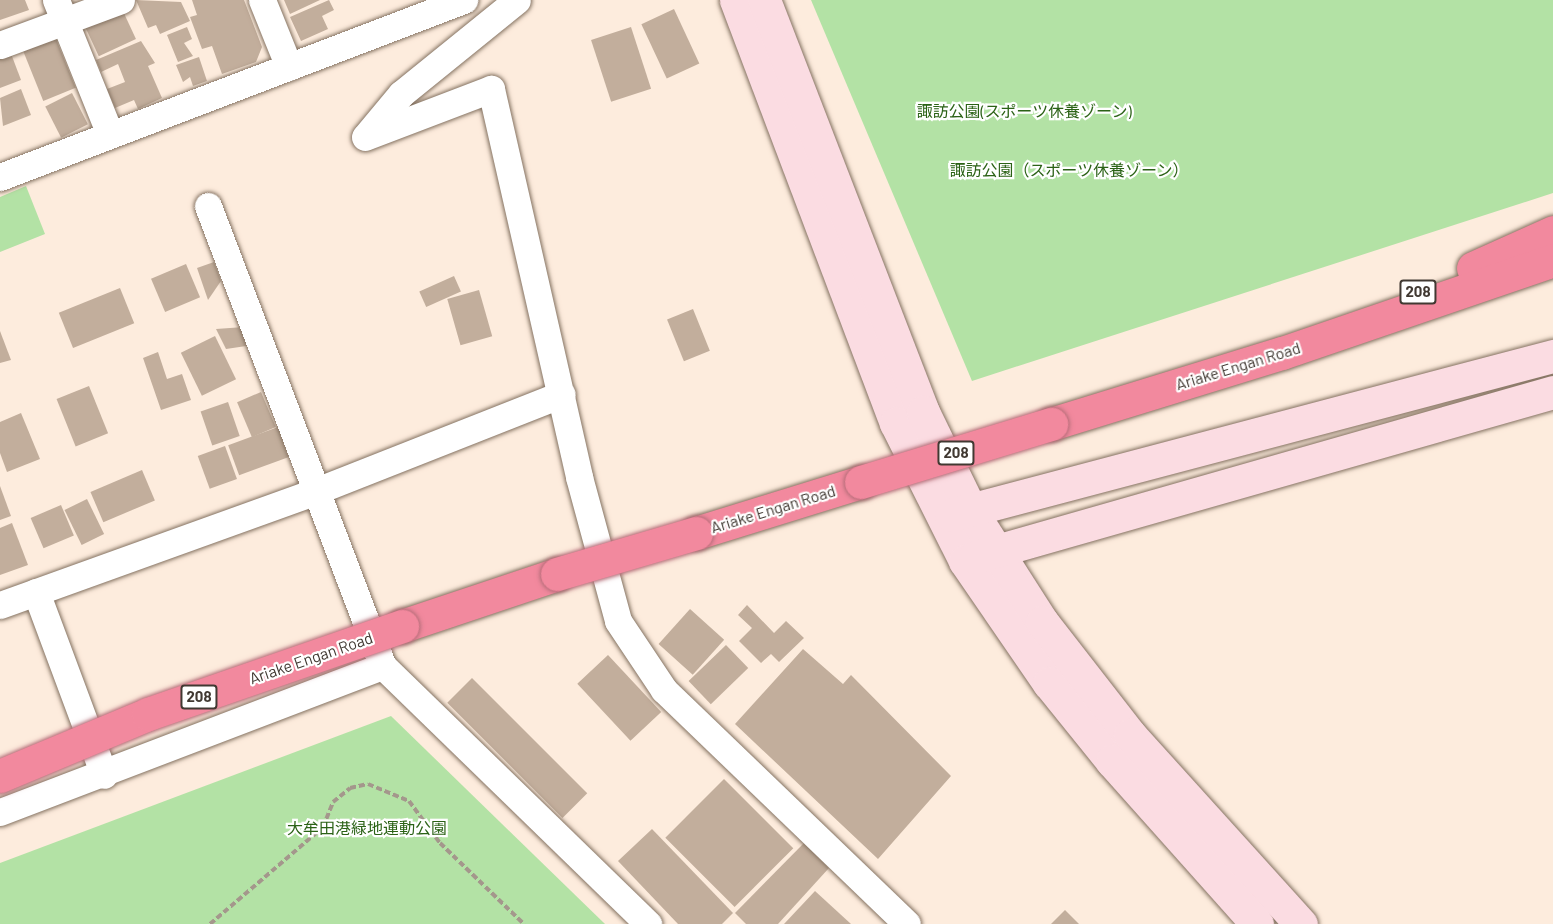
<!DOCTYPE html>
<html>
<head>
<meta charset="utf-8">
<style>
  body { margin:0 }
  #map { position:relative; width:1553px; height:924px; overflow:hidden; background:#fdecdd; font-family:Barlow,"Noto Sans JP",sans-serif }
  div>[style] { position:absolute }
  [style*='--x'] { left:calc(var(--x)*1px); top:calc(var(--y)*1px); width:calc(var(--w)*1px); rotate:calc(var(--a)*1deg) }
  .green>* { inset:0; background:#b3e2a5 }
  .building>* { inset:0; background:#c2ae9c; transform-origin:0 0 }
  .path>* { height:4px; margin-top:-2px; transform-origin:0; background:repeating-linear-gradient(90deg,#a4978c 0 6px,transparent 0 9px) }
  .roads { filter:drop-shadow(0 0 2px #847261) drop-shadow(0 0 2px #847261) }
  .street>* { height:27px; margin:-13.5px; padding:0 13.5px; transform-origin:13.5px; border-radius:13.5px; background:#fff }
  .secondary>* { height:33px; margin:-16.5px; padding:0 16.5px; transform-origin:16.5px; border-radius:16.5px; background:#fbdce2 }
  .highway>* { height:33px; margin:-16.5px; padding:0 16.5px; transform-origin:16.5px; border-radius:16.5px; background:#f2899e }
  .bridges { filter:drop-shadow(0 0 2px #b46d78) drop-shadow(0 0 2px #b46d78) }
  .highway-bridge>* { height:33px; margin:-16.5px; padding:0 16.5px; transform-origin:16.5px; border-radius:16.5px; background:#f2899e }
  span { translate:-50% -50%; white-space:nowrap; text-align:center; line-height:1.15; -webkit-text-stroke:4.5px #fff; paint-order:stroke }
  .shield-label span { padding:2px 4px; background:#fff; border:2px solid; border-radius:4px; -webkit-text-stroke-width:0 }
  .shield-label { font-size:15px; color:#413932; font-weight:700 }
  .park-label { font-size:16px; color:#2b6216 }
  .street-label { font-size:16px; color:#413932 }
</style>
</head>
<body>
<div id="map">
  <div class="green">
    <i style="clip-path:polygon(811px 0,1553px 0,1553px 193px,972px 381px)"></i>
    <i style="clip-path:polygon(26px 186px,45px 234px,0 252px,0 197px)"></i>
    <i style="clip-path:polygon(391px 716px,605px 924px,0 924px,0 863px)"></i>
  </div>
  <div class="building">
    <i style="clip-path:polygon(0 0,25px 0,29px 10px,0 20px)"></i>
    <i style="clip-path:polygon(136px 0,181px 2px,190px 21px,160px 34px,156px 25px,148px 28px)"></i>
    <i style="clip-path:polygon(192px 0,244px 0,262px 47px,256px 62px,222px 74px,212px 46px,202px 49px,190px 17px,197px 15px)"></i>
    <i style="clip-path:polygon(284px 0,320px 0,290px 14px)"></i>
    <i style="clip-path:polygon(329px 0,334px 10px,322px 16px,328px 29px,301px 41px,290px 17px)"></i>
    <i style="left:122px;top:9px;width:33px;height:41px;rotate:65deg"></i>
    <i style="left:674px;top:9px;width:60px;height:36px;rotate:65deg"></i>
    <i style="clip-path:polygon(187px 27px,192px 39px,184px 43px,193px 56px,178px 62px,167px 35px)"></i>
    <i style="left:631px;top:27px;width:65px;height:42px;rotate:72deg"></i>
    <i style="left:54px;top:34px;width:58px;height:35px;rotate:68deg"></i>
    <i style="clip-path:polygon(141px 41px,155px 63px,148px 66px,162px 98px,138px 109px,134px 100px,115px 108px,107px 89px,125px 82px,118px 64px,101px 72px,96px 60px)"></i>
    <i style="clip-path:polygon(10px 51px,21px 80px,0 88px,0 55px)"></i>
    <i style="clip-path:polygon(199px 57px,207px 81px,193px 86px,190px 77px,183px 82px,176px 65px)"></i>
    <i style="clip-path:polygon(21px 89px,31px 115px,3px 126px,0 98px)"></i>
    <i style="left:72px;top:93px;width:35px;height:30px;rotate:63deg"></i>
    <i style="clip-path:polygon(214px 262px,221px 281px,208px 300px,197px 268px)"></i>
    <i style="left:186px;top:264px;width:36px;height:38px;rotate:67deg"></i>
    <i style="left:454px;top:276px;width:17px;height:38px;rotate:66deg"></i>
    <i style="left:120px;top:288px;width:38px;height:66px;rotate:68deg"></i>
    <i style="left:479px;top:290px;width:48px;height:33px;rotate:74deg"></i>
    <i style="left:693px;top:309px;width:45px;height:28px;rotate:68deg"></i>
    <i style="clip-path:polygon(244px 327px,253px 345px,226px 349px,216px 329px)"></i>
    <i style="clip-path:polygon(0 331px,11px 360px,0 363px)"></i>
    <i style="left:215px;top:336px;width:48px;height:38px;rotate:64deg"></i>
    <i style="clip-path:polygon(158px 352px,167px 379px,182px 374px,191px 400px,161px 410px,143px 358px)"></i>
    <i style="left:89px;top:386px;width:51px;height:35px;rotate:68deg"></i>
    <i style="left:261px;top:392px;width:38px;height:26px;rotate:67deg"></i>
    <i style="left:228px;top:402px;width:36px;height:29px;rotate:71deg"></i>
    <i style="clip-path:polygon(21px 413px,40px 459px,7px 472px,0 453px,0 422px)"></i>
    <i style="left:278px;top:427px;width:32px;height:53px;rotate:70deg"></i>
    <i style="left:225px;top:446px;width:35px;height:29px;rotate:70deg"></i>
    <i style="left:142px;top:470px;width:33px;height:56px;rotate:67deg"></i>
    <i style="clip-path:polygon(0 486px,11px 516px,0 520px)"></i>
    <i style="left:87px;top:499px;width:39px;height:25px;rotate:64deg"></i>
    <i style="left:61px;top:505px;width:33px;height:33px;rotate:67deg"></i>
    <i style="clip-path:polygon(12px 523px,28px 565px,0 575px,0 528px)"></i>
    <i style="clip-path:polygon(747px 605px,774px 633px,786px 621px,804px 638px,779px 662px,771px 654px,761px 663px,739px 641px,752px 628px,738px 615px)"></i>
    <i style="left:690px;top:609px;width:46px;height:47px;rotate:42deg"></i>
    <i style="left:726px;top:645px;width:32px;height:52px;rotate:46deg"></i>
    <i style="clip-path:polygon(803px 649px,843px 684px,851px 675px,951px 776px,878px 859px,735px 724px)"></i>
    <i style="left:608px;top:655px;width:78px;height:42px;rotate:47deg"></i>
    <i style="left:472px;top:678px;width:163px;height:35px;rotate:45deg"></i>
    <i style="left:724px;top:779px;width:98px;height:83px;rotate:45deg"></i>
    <i style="clip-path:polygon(652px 829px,733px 913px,722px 924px,678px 924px,618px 861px)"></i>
    <i style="clip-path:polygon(804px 843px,829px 868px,778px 924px,746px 924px,735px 913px)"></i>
    <i style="clip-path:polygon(815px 891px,851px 924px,784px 924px)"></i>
    <i style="clip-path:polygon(1065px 910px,1079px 924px,1051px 924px)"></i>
  </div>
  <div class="path">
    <i style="--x:210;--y:924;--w:149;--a:-40.6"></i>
    <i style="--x:323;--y:827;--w:27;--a:-68"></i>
    <i style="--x:333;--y:802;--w:22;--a:-39"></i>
    <i style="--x:350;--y:788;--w:18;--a:-13"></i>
    <i style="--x:368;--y:784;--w:44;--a:22.5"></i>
    <i style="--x:409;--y:801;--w:52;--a:53.6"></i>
    <i style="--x:440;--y:843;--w:117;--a:44"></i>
  </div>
  <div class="roads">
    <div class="street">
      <i style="--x:56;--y:0;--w:144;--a:68.1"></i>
      <i style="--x:262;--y:0;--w:72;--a:68.1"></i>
      <i style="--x:0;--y:45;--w:129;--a:-20.4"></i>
      <i style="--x:366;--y:136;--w:55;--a:-50.2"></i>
      <i style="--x:401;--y:94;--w:149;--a:-39"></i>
      <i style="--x:365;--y:137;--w:135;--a:-20.9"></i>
      <i style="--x:491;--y:89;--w:398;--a:77.2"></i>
      <i style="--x:579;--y:477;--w:149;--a:74.8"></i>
      <i style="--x:618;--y:621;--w:83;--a:56.3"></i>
      <i style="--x:664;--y:690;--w:337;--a:43.9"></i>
      <i style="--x:0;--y:177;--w:497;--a:-20.9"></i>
      <i style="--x:208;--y:206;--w:492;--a:69.2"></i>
      <i style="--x:383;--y:666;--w:370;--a:44.2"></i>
      <i style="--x:36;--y:592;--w:195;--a:69.6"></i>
      <i style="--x:0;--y:605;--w:336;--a:-19.8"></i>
      <i style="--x:316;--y:491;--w:264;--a:-21.5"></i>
      <i style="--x:0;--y:812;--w:410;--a:-20.9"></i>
    </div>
    <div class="secondary">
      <i style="--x:736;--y:0;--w:452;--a:69.3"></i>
      <i style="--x:896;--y:423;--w:154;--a:63.4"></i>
      <i style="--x:965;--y:561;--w:148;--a:55.5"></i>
      <i style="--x:1049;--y:683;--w:100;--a:51.1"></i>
      <i style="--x:1112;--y:761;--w:218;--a:48.3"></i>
      <i style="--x:764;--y:0;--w:442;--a:68.9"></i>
      <i style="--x:923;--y:412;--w:110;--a:64.1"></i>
      <i style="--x:971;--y:511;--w:132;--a:57.4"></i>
      <i style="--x:1042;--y:622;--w:143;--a:52.1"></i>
      <i style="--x:1130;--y:735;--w:255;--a:47.9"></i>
      <i style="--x:951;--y:515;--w:623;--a:-14.8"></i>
      <i style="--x:975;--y:557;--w:601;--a:-15.93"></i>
    </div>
    <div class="highway">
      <i style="--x:1473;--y:268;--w:88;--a:-24.2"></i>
      <i style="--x:1051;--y:424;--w:242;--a:-17.1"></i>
      <i style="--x:1282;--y:353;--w:287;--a:-18.9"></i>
      <i style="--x:696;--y:533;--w:173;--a:-17.2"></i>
      <i style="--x:402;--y:626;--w:163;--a:-18.5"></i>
    </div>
  </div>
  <div class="bridges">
    <div class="highway-bridge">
      <i style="--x:861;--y:482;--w:199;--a:-17"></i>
      <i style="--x:557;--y:574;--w:145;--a:-16.4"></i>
      <i style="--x:0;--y:776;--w:160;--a:-22.7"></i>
      <i style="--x:148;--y:714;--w:269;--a:-19.1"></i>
    </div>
  </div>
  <div class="shield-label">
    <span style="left:1418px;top:292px">208</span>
    <span style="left:956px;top:453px">208</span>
    <span style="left:199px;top:697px">208</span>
  </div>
  <div class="park-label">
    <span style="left:1024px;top:111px">諏訪公園(スポーツ休養ゾーン)</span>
    <span style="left:1069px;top:170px">諏訪公園（スポーツ休養ゾーン）</span>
    <span style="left:367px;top:828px">大牟田港緑地運動公園</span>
  </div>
  <div class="street-label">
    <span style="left:1238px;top:366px;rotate:-17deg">Ariake Engan Road</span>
    <span style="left:773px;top:509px;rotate:-17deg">Ariake Engan Road</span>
    <span style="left:311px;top:658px;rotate:-19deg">Ariake Engan Road</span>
  </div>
</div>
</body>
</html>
